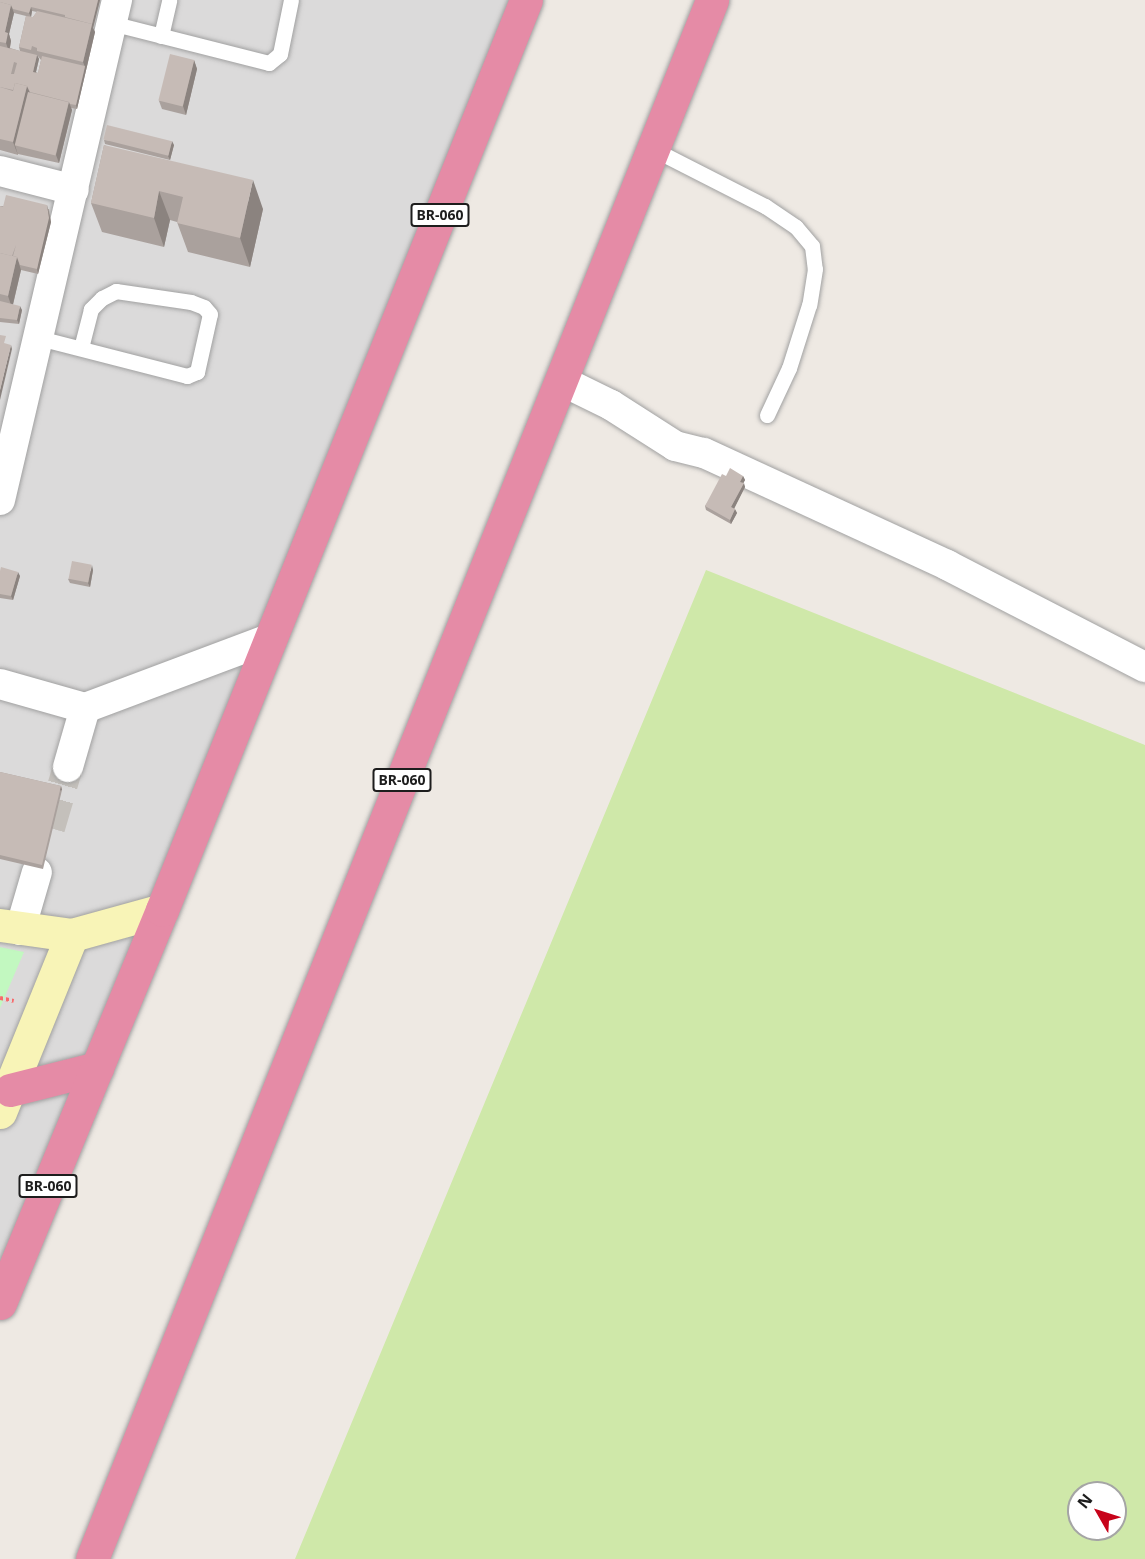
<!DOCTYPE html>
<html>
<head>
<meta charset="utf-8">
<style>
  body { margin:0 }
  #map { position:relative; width:1145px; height:1559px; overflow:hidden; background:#eee9e3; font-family:"Noto Sans",sans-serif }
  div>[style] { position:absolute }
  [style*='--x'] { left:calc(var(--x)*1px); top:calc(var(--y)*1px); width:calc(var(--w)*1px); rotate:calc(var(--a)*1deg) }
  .residential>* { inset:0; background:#dbdada }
  .grass>* { inset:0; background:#cfe8a9 }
  .park>* { inset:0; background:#c2f8c0 }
  .street-tunnel>* { height:30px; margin-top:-15px; transform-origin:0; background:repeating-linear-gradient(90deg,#c4c0bb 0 30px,transparent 0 45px) }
  .path>* { height:4px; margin-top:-2px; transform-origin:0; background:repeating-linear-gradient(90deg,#f86a6c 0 3px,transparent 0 6px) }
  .roads { filter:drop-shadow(0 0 2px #a1a1a1) drop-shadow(0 0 2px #a1a1a1) }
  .lane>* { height:15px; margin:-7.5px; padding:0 7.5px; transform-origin:7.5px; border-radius:7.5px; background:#fff }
  .street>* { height:30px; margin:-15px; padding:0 15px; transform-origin:15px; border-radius:15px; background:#fff }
  .secondary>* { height:33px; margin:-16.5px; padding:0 16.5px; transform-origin:16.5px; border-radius:16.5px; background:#f8f4b7 }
  .highway>* { height:33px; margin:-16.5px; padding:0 16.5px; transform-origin:16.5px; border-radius:16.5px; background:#e58ba6 }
  .wall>* { inset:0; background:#aaa19d }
  .shaded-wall>* { inset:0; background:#8b837f; transform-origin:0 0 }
  .building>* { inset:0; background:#c6bbb6; transform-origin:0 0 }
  span { translate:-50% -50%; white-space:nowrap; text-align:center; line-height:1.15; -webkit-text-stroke:4.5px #fff; paint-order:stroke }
  .shield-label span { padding:2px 4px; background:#fff; border:2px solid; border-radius:4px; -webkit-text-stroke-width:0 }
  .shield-label { font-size:14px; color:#1d1d1d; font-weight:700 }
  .north { position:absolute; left:1067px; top:1481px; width:60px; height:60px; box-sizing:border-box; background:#fff; border:2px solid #a5a5a5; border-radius:50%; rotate:309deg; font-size:16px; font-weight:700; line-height:24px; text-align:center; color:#1d1d1d }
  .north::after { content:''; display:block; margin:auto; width:21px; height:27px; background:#c7031a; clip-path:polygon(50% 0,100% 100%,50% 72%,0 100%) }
</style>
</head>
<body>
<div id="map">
  <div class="residential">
    <i style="clip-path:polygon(0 0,523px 0,0 1271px)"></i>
  </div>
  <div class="grass">
    <i style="clip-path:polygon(evenodd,706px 570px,1145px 745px,1145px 1559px,295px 1559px,706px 570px,1079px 1493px,1115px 1493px,1115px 1529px,1079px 1529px,1079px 1493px)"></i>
  </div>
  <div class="park">
    <i style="clip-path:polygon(0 947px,24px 952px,0 1008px)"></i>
  </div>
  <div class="street-tunnel">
    <i style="--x:50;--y:828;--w:64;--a:-73.6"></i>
  </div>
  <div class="path">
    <i style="--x:0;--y:998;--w:14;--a:12"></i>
  </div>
  <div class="roads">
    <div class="lane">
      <i style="--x:111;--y:23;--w:163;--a:14.2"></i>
      <i style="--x:269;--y:63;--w:14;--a:-39"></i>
      <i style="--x:280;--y:54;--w:55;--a:-78.5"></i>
      <i style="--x:161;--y:36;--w:37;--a:-77"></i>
      <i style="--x:653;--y:149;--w:126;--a:27"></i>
      <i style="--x:765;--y:206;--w:37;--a:34"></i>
      <i style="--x:796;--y:227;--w:25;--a:50"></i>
      <i style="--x:812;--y:246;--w:23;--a:83"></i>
      <i style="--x:815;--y:269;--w:36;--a:99"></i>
      <i style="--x:809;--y:305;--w:66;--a:107.6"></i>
      <i style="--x:789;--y:368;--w:52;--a:115.1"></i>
      <i style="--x:39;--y:338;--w:153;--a:14.4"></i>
      <i style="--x:187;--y:376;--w:11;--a:-22"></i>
      <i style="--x:197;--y:372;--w:59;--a:-77.4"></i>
      <i style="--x:210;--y:314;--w:9;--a:-131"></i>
      <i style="--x:204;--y:307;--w:14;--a:-159"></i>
      <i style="--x:191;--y:302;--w:76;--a:-171.7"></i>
      <i style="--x:116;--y:291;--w:16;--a:153"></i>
      <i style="--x:102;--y:298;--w:16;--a:135"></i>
      <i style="--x:91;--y:309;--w:40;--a:104.4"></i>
    </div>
    <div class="street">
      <i style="--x:0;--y:171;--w:76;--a:14.4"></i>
      <i style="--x:562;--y:381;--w:55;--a:26.1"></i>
      <i style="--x:611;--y:405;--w:76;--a:32.6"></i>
      <i style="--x:675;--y:446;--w:30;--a:14"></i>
      <i style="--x:704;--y:453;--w:268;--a:24.7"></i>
      <i style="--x:947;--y:565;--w:223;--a:27.3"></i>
      <i style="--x:0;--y:500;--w:514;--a:-76.83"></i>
      <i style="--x:0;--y:684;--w:88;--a:15.8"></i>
      <i style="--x:85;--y:708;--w:197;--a:-20.6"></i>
      <i style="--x:68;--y:767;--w:61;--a:-73.9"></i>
      <i style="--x:20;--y:930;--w:60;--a:-73.7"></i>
    </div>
    <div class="secondary">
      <i style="--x:0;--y:925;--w:73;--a:7.9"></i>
      <i style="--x:72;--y:935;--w:93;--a:-15.5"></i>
      <i style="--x:0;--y:1112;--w:191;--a:-67.9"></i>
    </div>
    <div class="highway">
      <i style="--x:10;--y:1090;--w:90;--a:-14.2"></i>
      <i style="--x:0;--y:1303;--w:425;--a:-67.6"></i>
      <i style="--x:162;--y:910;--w:980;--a:-68.2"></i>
      <i style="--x:92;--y:1559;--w:1678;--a:-68.31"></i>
    </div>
  </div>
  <div class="wall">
    <i style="clip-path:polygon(evenodd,0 0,100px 0,93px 28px,95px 32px,77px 109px,71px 108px,72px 110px,59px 163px,18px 154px,18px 155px,0 150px,0 0,32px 11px,37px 12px,33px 17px,31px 17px,32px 11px,0 0,14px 13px,26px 16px,19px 47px,20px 51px,10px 48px,11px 41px,9px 34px,14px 13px,0 0,37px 55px,41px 60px,38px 73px,36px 72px,39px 59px,37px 55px)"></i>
    <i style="clip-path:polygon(194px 60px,197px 69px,186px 115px,162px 109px,159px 101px)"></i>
    <i style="clip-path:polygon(104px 140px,174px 145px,170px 160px,105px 144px)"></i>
    <i style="clip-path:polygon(104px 145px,263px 209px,250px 267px,188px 252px,177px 222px,170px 220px,164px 247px,102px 232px,91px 203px)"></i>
    <i style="clip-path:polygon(0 206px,49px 209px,51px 222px,38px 274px,21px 270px,13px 305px,22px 310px,19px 324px,0 322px)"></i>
    <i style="clip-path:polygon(726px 476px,743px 476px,745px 480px,743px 483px,745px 487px,734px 508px,737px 513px,731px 524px,706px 510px,705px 506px)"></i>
    <i style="clip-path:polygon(93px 570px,90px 587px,70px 583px,68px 579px)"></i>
    <i style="clip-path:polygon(0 571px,20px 576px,13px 600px,0 598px)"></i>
    <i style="clip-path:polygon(0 772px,61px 786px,62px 790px,43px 869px,0 859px)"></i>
  </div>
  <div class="shaded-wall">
    <i style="clip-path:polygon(98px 0,100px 0,93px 28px,95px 32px,77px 109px,76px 105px,85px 67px,83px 62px)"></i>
    <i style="clip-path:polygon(11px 5px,14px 13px,9px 34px,11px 41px,9px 52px,6px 43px,5px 32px)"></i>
    <i style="clip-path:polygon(31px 7px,32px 11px,31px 17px,29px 13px)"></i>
    <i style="clip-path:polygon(37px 55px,39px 59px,35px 76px,33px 72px)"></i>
    <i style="clip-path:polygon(194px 60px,197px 69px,186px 115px,183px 106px)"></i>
    <i style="clip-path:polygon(27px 86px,32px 98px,15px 145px,18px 155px,13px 142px)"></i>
    <i style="clip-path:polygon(69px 102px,72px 110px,59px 163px,56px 155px)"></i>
    <i style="clip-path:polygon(172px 141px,174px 145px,170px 160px,168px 156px)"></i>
    <i style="clip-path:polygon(253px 180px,263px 209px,250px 267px,240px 238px)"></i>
    <i style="clip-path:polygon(159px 191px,170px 220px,164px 247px,154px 218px)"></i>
    <i style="clip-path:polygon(47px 205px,51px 222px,38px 274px,37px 269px)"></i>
    <i style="clip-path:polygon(17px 257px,21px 270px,12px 308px,8px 296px)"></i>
    <i style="clip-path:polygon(20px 306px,22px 310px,19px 324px,17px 320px)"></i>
    <i style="clip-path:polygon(11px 345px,12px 349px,0 400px,0 390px)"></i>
    <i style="clip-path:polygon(743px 476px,745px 480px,742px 486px,740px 482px)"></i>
    <i style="clip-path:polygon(744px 483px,745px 487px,733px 511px,731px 507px)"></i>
    <i style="clip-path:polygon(735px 509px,737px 513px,731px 524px,730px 520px)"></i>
    <i style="clip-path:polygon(92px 565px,93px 570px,90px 587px,88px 583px)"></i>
    <i style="clip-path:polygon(18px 572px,20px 576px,13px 600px,11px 596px)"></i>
    <i style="left:61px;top:786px;width:4px;height:81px;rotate:76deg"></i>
  </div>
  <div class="building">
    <i style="clip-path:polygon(0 0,98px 0,92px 24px,65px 17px,65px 15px,31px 7px,29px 13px,13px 9px,11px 5px,0 2px)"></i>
    <i style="clip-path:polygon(0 2px,11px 5px,5px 32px,8px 33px,6px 43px,0 42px)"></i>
    <i style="clip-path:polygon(37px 11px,92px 24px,83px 62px,37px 51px,37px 48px,32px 46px,31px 50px,19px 47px,26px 16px,33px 17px)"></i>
    <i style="clip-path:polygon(evenodd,0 46px,37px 55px,33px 72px,38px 73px,42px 56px,85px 66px,76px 105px,70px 104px,69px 102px,30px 92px,27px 86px,15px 83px,13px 90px,0 87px,0 46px,14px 62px,17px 63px,14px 74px,11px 74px,14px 62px)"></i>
    <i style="left:170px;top:54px;width:25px;height:48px;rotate:14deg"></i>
    <i style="clip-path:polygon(15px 83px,27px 86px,13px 142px,0 139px,0 87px,13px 91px)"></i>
    <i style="left:28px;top:92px;width:42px;height:55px;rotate:14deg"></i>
    <i style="left:107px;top:125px;width:67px;height:15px;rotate:14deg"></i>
    <i style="clip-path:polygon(104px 145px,253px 180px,240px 238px,177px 223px,183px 197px,159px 191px,154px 218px,91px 203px)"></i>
    <i style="clip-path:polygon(6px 195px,47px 205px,49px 218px,37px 269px,20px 265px,17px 257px,13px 256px,16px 245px,12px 256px,0 253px,0 206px,3px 207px)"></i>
    <i style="clip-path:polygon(0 253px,17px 257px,8px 296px,0 294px)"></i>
    <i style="clip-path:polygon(0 301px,20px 306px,17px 320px,0 318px)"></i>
    <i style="clip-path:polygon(0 335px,6px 336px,4px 343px,11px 345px,0 390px)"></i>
    <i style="clip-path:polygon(730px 468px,743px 476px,740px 482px,744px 483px,731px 507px,735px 509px,730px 520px,705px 506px,722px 474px,726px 476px)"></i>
    <i style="left:72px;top:561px;width:20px;height:18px;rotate:11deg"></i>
    <i style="clip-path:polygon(1px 567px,18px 572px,11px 596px,0 594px,0 571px)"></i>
    <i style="clip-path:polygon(0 772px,61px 786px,42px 865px,0 855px)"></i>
  </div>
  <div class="shield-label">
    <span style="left:440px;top:215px">BR-060</span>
    <span style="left:402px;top:780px">BR-060</span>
    <span style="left:48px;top:1186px">BR-060</span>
  </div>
  <div class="north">N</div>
</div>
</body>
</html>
